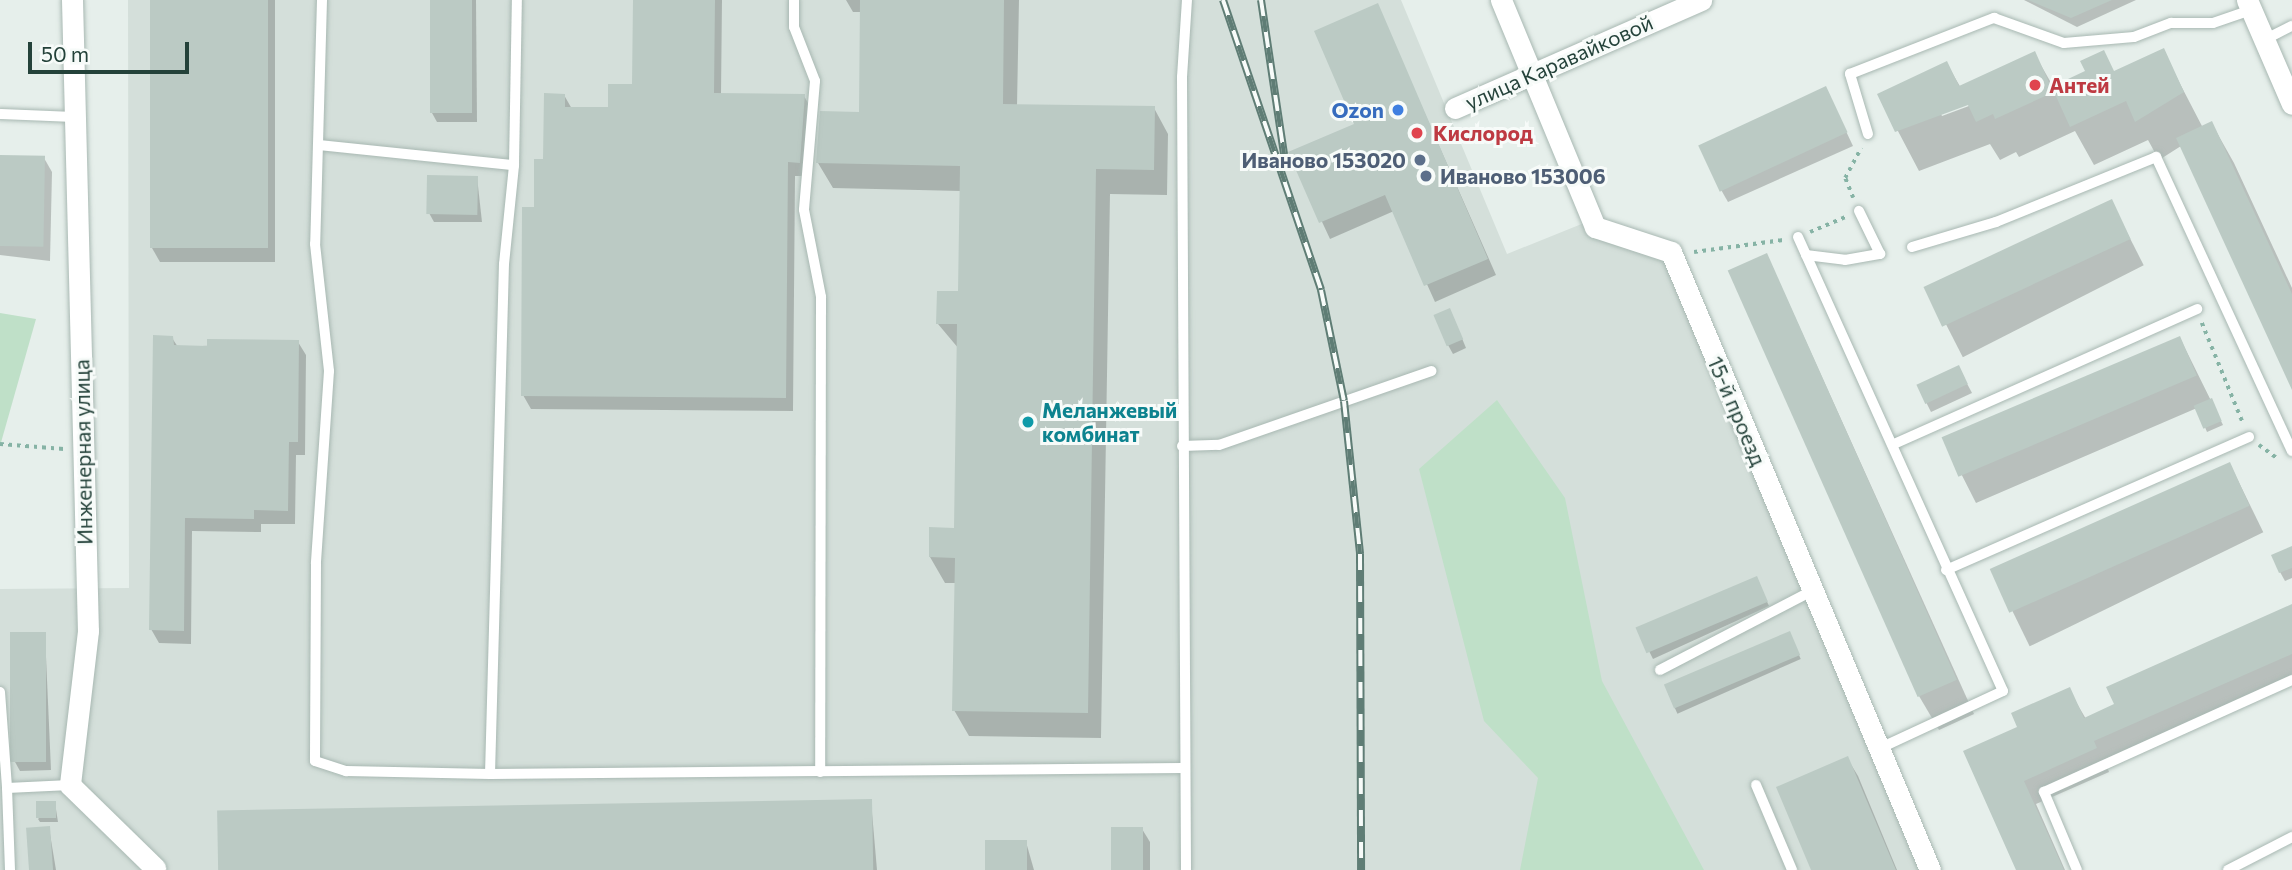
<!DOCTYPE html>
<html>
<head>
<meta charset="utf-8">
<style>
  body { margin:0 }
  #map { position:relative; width:2292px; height:870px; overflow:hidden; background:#e6efeb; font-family:Commissioner,sans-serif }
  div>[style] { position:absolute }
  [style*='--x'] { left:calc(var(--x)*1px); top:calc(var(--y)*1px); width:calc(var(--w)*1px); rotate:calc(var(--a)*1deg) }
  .built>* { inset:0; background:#d4dfda }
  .green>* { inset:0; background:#bfe0c8 }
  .shadow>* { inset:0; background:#0003; transform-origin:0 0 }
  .building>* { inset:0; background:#bbcac4; transform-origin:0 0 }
  .path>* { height:3.5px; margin-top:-1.75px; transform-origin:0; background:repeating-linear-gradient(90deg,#86b3a5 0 3.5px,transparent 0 8.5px) }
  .roads { filter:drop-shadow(0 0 2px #a8b8b2) drop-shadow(0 0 2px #a8b8b2) }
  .lane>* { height:10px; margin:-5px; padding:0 5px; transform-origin:5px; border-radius:5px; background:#fff }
  .street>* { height:21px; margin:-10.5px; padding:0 10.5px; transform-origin:10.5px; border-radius:10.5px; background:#fff }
  .secondary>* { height:21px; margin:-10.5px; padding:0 10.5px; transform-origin:10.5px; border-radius:10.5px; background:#fff }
  .rail>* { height:8px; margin-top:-4px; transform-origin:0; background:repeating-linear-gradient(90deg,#f7fbf9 0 16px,#5f7d75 0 32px); box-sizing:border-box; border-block:2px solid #5f7d75 }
  .dots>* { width:19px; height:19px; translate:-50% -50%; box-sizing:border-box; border:4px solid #f7fbf9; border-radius:50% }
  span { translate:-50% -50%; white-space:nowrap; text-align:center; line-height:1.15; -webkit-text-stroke:6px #f7fbf9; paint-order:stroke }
  .street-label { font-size:21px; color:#24423a }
  .health-label { font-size:21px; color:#be3a42; font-weight:700 }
  .left { translate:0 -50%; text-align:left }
  .shop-label { font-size:21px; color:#366cbe; font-weight:700 }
  .right { translate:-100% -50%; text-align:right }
  .service-label { font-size:21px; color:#4e5e75; font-weight:700 }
  .culture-label { font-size:21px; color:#0d838f; font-weight:700 }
  .scale { position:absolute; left:28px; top:42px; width:161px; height:32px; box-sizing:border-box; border:4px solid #24423a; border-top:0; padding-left:9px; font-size:21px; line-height:24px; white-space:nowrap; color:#24423a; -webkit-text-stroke:5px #f7fbf9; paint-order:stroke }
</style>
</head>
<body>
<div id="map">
  <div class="built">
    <i style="clip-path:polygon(128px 0,1401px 0,1507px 254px,1584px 223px,1664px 259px,1920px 870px,0 870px,0 589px,129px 588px)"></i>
  </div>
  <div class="green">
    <i style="clip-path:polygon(0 313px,36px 319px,0 446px)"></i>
    <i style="clip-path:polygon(1497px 400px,1565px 498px,1602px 681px,1704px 870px,1520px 870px,1538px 778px,1484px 721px,1419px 469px)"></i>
  </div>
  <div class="shadow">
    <i style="clip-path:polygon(152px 0,275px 0,275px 262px,160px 262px,152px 248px)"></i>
    <i style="clip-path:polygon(432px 0,476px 0,477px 122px,437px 122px,432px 113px)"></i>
    <i style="clip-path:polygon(635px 0,722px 0,721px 95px,804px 96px,812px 110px,807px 176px,795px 176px,793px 411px,531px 409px,523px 395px,545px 161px,564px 95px,572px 109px,610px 109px,634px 86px)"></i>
    <i style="clip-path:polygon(846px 0,1019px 0,1017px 106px,1154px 108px,1168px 134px,1167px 195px,1110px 194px,1101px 738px,969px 736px,954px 710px,956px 583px,945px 583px,930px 557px,956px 530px,959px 349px,938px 324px,960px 293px,961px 191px,833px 188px,818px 163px,860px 114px,862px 12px,853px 12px)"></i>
    <i style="clip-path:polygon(2024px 0,2136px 0,2077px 27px)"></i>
    <i style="clip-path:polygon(1377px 5px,1496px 275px,1435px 302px,1394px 211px,1330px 239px,1290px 153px,1356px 125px)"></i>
    <i style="clip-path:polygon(evenodd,2163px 51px,2203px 128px,2212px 124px,2234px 163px,2292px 288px,2292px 386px,2181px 146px,2159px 160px,2148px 140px,2094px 165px,2075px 131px,2019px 157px,2016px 152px,2000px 160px,1990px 144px,1919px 171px,1879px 95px,1947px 64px,1961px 88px,2034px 53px,2054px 88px,2115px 73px,2163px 51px,1975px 100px,1977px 103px,1942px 116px,1941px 114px,1975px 100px)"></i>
    <i style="clip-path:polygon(1826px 89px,1853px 146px,1728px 202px,1720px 188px)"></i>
    <i style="clip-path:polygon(0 157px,44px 158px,52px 172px,50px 261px,0 255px)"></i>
    <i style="clip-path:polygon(477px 177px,482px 222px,434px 222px,429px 213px)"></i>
    <i style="left:2111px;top:201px;width:72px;height:203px;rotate:63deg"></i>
    <i style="clip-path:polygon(1767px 255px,1974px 714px,1939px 730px,1919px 696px)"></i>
    <i style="clip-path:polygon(1454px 319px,1466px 348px,1453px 354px,1448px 345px)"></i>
    <i style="clip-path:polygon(172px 338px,178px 347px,298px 342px,306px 355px,305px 455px,296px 455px,295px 524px,261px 524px,261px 532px,192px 531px,191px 644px,159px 643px,151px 629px)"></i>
    <i style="clip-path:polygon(2180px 338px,2223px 425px,2207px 432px,2197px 408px,1976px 503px,1944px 440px)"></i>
    <i style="clip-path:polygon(1963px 376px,1972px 393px,1931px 412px,1918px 386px)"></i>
    <i style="left:2230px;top:464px;width:76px;height:260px;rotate:64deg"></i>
    <i style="clip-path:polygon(2292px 548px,2292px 578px,2285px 581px,2280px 572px)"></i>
    <i style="clip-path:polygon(1758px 582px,1769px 606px,1653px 659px,1639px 631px)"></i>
    <i style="clip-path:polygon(2292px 606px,2292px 682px,2106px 764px,2109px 772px,2036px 804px,2065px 870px,2018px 870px,2019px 728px,2069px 690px,2086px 719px,2116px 705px)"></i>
    <i style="clip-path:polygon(45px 634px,51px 770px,20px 771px,15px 762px)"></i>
    <i style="left:1791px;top:637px;width:24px;height:135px;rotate:66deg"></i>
    <i style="clip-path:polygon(1847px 758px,1858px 776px,1897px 870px,1813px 870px)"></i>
    <i style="clip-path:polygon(871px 801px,877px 870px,220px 867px)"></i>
    <i style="clip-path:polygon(55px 803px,58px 822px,40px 822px,38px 819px)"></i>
    <i style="clip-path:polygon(49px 828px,56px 870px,30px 870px)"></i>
    <i style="clip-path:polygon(1142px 829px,1150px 842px,1150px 870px,1112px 870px)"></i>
    <i style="clip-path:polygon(1026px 842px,1034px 870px,986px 870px)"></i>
  </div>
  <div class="building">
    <i style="left:150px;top:0;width:118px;height:248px"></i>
    <i style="left:430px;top:0;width:42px;height:113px"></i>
    <i style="clip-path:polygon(633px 0,715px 0,714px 93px,805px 94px,800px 163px,788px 162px,786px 398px,521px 396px,522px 207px,534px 207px,534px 159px,543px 159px,544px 93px,565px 94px,565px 107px,608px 107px,608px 84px,632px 84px)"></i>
    <i style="clip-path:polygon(860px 0,1004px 0,1003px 104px,1155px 106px,1154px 170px,1096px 169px,1088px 713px,952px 711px,955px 558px,929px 557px,929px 527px,954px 528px,957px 324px,936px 324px,937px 291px,958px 291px,960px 166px,816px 163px,820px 111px,859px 112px)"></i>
    <i style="clip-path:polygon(2028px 0,2112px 0,2071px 18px)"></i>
    <i style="clip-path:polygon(1378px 3px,1488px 259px,1424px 286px,1385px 195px,1319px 223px,1288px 152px,1354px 124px,1314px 31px)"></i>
    <i style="clip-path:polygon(2164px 48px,2184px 92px,2135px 122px,2126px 101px,2070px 127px,2054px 92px,1995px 119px,1993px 114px,1976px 122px,1968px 105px,1895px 132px,1877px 94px,1947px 61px,1959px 86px,2035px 51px,2051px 87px,2085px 71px,2080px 61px,2104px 50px,2114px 71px)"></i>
    <i style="left:1826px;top:86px;width:51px;height:141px;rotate:65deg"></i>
    <i style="clip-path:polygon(2212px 121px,2292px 294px,2292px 390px,2176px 138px)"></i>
    <i style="left:0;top:155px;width:45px;height:91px;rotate:1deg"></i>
    <i style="left:427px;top:175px;width:51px;height:39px;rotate:1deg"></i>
    <i style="left:2112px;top:199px;width:44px;height:208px;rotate:65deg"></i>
    <i style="left:1767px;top:253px;width:467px;height:43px;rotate:66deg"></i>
    <i style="left:1450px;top:308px;width:34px;height:18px;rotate:67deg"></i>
    <i style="clip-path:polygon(153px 335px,173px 336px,174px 345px,207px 346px,207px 339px,299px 340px,298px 442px,289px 442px,288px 511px,254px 510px,254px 519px,185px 518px,184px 631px,149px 630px)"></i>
    <i style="left:2180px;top:336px;width:43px;height:259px;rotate:67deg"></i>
    <i style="left:1959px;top:365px;width:21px;height:47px;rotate:65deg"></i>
    <i style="left:2212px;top:398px;width:25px;height:20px;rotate:67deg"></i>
    <i style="left:2230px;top:462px;width:48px;height:263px;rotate:66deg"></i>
    <i style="clip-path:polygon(2292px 546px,2292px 568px,2279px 573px,2271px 555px)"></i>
    <i style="left:1757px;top:576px;width:28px;height:132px;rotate:67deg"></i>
    <i style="clip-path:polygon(2292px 604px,2292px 654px,2094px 741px,2097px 748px,2024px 781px,2064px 870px,2016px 870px,1963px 751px,2017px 727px,2011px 713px,2070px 687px,2084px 718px,2114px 704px,2106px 687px)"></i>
    <i style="left:1790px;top:631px;width:26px;height:137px;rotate:67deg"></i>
    <i style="left:10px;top:632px;width:36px;height:130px"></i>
    <i style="clip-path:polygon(1848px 756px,1896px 870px,1811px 870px,1776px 787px)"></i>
    <i style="left:872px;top:799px;width:71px;height:655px;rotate:89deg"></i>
    <i style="left:56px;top:801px;width:17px;height:20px;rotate:90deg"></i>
    <i style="left:50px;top:826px;width:44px;height:24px;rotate:86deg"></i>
    <i style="left:1111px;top:827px;width:32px;height:43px"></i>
    <i style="left:985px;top:840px;width:42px;height:30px"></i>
  </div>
  <div class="path">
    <i style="--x:1853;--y:198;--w:22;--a:-112"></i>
    <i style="--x:1845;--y:178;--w:34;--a:-62"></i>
    <i style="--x:1810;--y:232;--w:38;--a:-23"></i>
    <i style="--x:1694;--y:252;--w:90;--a:-7.7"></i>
    <i style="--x:2202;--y:323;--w:108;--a:67.7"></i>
    <i style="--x:0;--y:444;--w:64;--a:4.5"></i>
    <i style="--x:2259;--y:445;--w:24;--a:36"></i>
  </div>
  <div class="roads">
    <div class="lane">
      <i style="--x:322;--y:0;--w:244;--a:91.6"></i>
      <i style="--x:315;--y:244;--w:128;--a:83.7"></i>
      <i style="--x:329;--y:371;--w:193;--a:93.9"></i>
      <i style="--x:316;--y:564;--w:197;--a:90.3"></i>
      <i style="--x:315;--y:761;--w:33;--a:18"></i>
      <i style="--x:346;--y:771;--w:144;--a:1.2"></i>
      <i style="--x:490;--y:774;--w:693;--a:-0.5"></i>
      <i style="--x:794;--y:0;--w:27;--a:90"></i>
      <i style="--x:794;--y:27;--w:58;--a:68.7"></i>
      <i style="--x:815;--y:81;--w:129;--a:94.9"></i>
      <i style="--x:804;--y:210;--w:89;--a:78.9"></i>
      <i style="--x:821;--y:297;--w:475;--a:90.1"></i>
      <i style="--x:2264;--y:40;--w:31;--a:-27"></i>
      <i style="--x:0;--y:114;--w:75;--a:2.3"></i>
      <i style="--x:1868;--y:134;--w:63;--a:-106.7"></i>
      <i style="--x:1850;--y:74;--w:155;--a:-21.3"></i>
      <i style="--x:1994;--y:18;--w:74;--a:19.7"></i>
      <i style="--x:2064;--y:43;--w:70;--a:-4.9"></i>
      <i style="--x:2134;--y:37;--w:40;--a:-21"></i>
      <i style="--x:2171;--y:23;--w:42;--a:0"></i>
      <i style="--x:2213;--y:23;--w:40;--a:-18.9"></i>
      <i style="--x:319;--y:145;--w:196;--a:5.9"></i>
      <i style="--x:514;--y:165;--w:165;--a:-89"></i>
      <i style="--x:1798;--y:237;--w:498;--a:65.7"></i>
      <i style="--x:2003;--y:691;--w:138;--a:155.1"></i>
      <i style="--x:1912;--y:247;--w:88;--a:-16.6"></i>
      <i style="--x:1996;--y:222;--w:173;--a:-22.1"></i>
      <i style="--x:2156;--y:157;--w:324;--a:65.2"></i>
      <i style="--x:1806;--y:255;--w:39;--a:7"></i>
      <i style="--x:1845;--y:260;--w:36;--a:-10"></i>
      <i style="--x:1880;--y:254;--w:48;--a:-116"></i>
      <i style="--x:1894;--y:444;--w:332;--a:-24"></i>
      <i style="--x:1182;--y:446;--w:37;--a:-2"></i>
      <i style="--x:1219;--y:445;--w:225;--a:-19.2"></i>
      <i style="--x:1946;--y:570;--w:331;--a:-23.7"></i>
      <i style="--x:1660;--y:670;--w:171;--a:-27.5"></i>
      <i style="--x:0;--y:692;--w:96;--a:85.8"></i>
      <i style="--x:7;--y:788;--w:63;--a:-2.7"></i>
      <i style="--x:490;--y:774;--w:510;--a:-88.43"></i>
      <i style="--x:504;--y:264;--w:100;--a:-84.2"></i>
      <i style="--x:1756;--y:785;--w:92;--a:67"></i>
      <i style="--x:7;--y:788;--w:82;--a:87.9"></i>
      <i style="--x:1186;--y:870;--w:793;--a:-90.29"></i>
      <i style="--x:1182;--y:77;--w:77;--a:-86.3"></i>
      <i style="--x:2077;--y:870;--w:85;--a:-112.9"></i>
      <i style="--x:2044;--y:792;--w:272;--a:-24.3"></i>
      <i style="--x:2228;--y:870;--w:72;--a:-27.3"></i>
    </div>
    <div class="street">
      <i style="--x:72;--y:0;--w:631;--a:88.55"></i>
      <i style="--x:88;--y:631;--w:155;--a:96.7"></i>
      <i style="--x:70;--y:785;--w:119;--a:44.3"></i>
      <i style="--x:1501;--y:0;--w:246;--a:67.5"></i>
      <i style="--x:1595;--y:227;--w:80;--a:18.2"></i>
      <i style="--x:1671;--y:252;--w:670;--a:67.26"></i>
      <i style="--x:1455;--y:108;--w:269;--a:-23.7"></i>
    </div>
    <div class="secondary">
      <i style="--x:2247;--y:0;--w:113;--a:66.6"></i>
    </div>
  </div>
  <div class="rail">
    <i style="--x:1223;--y:0;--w:306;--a:71.3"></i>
    <i style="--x:1321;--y:290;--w:113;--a:78.3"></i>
    <i style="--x:1344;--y:401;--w:154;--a:84"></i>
    <i style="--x:1360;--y:554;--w:316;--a:89.8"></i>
    <i style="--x:1261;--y:0;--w:156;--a:81.5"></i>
  </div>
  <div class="dots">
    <i style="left:2035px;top:85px;background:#e0444e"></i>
    <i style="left:1398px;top:110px;background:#3f7fe0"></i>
    <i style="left:1417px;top:133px;background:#e0444e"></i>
    <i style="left:1420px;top:160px;background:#5c6f8a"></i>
    <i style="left:1426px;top:176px;background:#5c6f8a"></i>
    <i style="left:1028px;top:422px;background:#0f9aa8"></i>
  </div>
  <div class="street-label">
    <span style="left:1559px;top:62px;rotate:-24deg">улица Каравайковой</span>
    <span style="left:1737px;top:411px;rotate:67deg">15-й проезд</span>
    <span style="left:83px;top:452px;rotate:-91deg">Инженерная улица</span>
  </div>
  <div class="health-label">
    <span class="left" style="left:2049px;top:85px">Антей</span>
    <span class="left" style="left:1433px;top:133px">Кислород</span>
  </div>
  <div class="shop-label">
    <span class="right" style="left:1384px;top:110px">Ozon</span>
  </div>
  <div class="service-label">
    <span class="right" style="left:1406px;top:160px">Иваново 153020</span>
    <span class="left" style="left:1440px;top:176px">Иваново 153006</span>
  </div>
  <div class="culture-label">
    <span class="left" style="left:1042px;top:422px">Меланжевый<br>комбинат</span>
  </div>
  <div class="scale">50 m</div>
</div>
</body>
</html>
